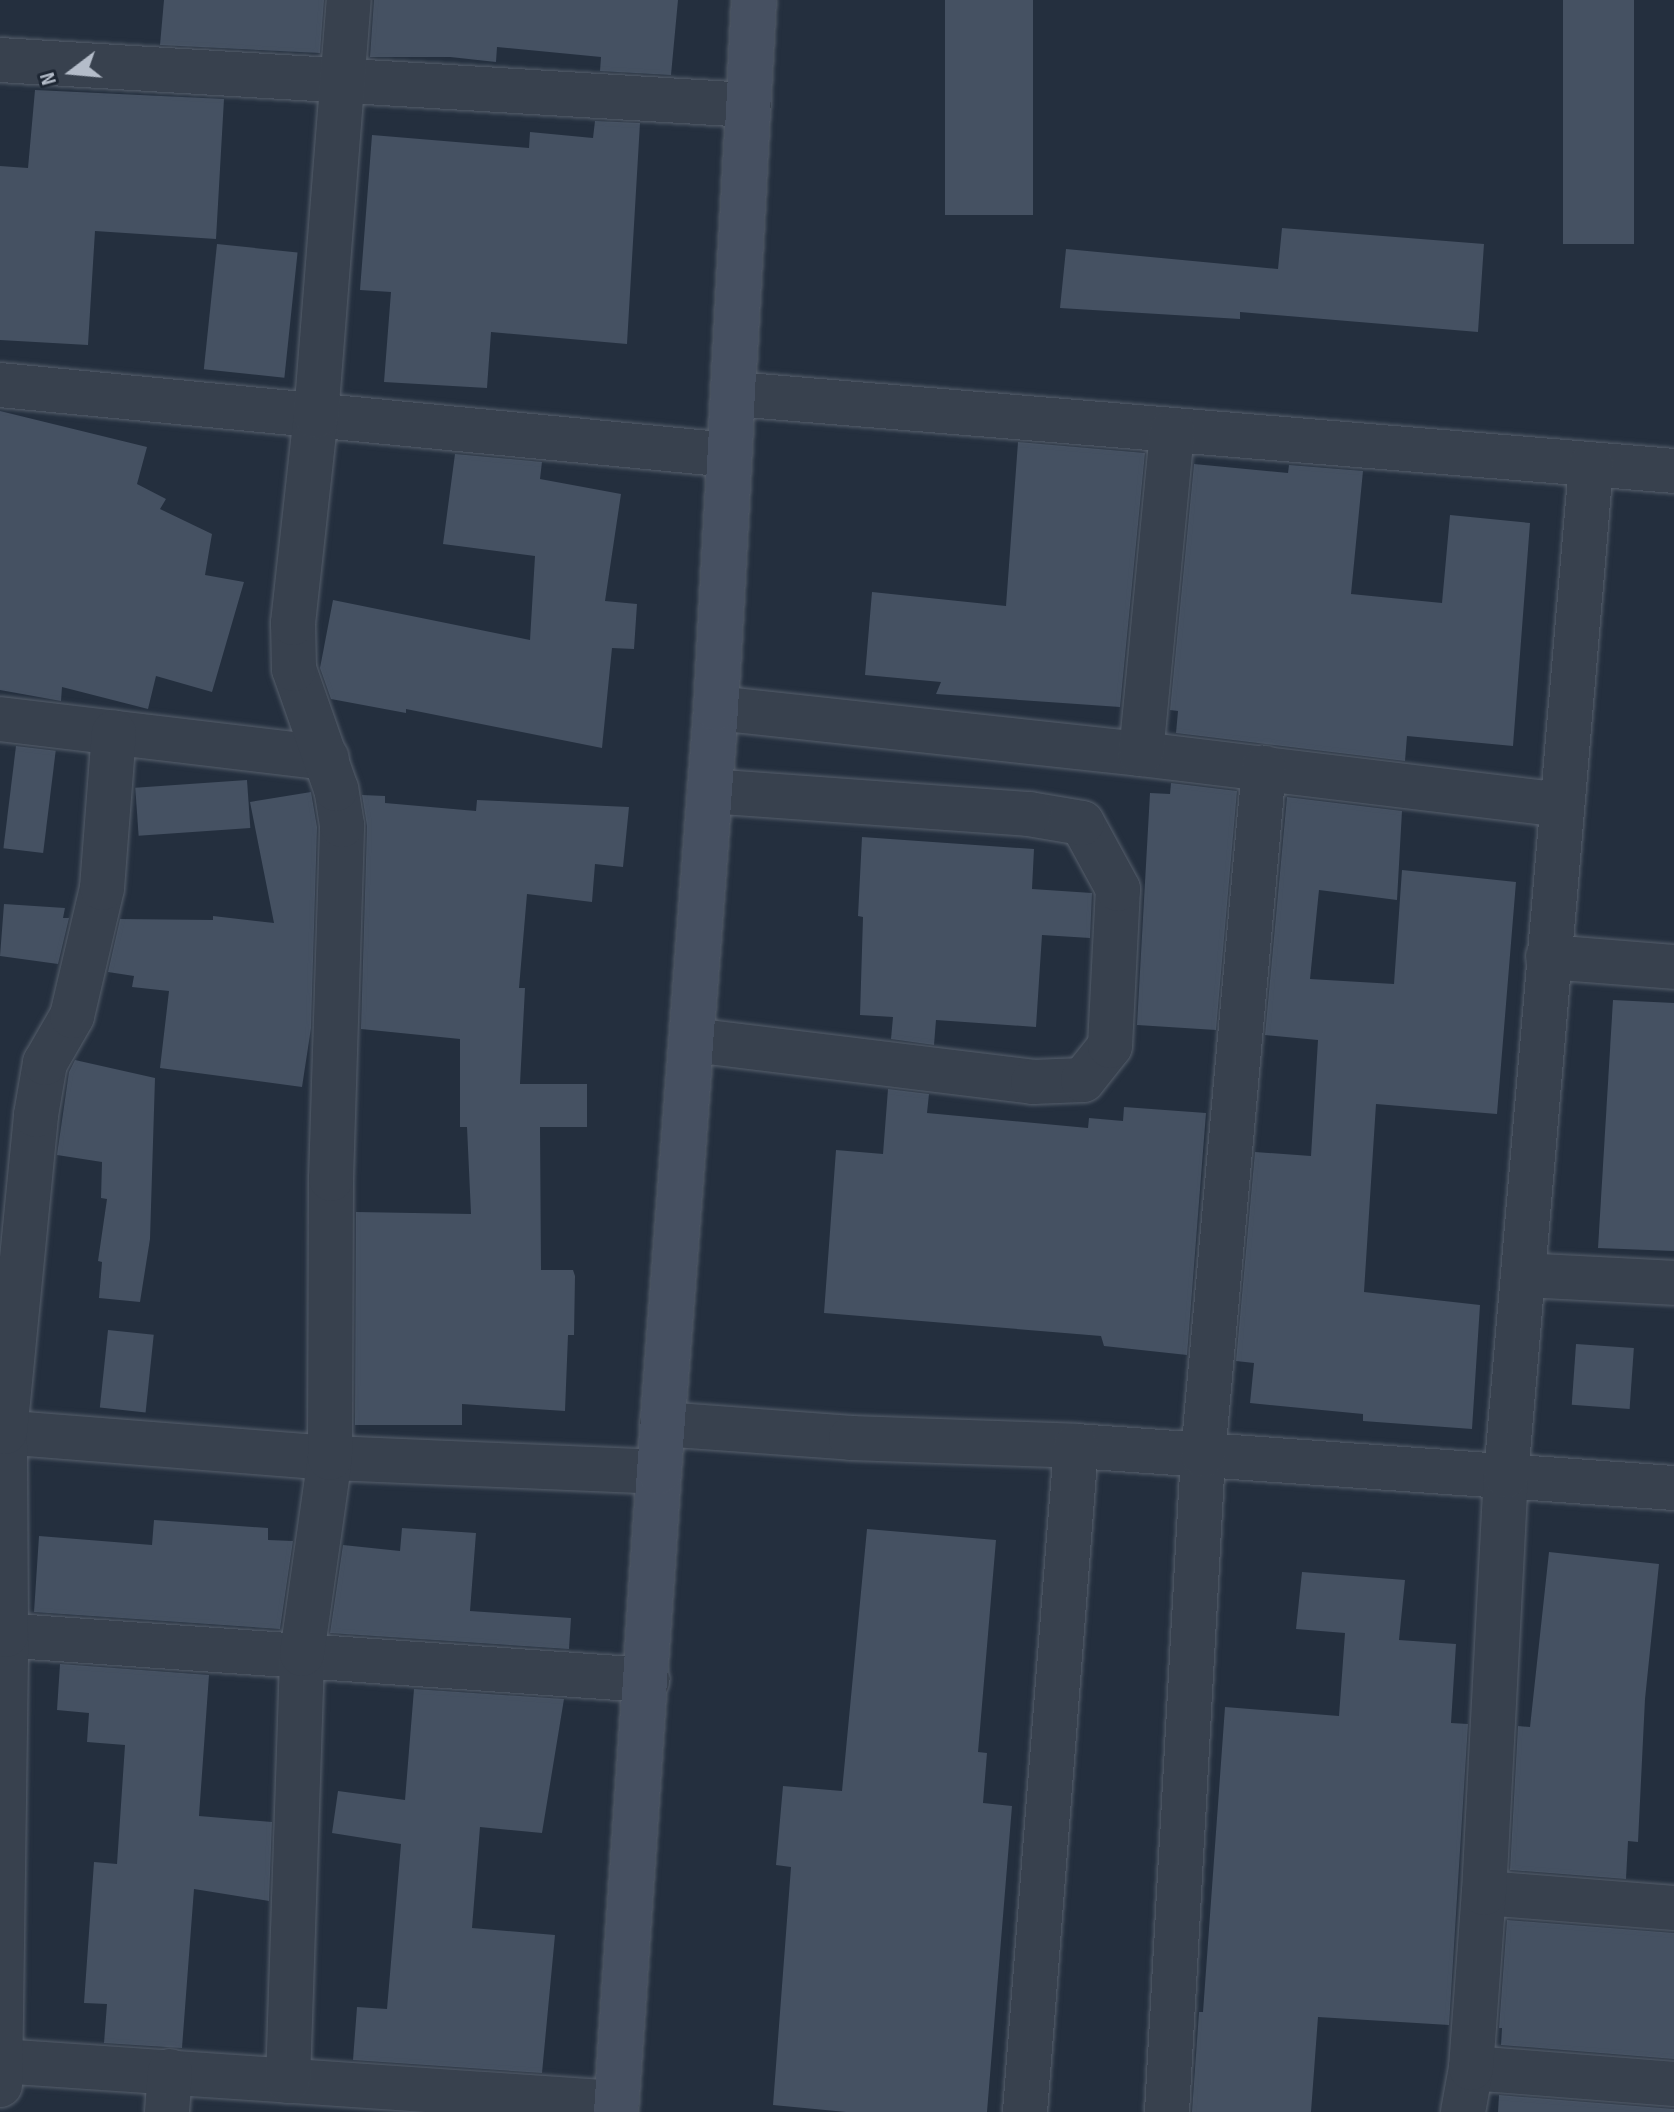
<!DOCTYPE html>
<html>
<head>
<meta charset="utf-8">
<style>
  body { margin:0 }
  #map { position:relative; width:1674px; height:2112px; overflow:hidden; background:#242f3e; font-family:"Sofia Sans Condensed",sans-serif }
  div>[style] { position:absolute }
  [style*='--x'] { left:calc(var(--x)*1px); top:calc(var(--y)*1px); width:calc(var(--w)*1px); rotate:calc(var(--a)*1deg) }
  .building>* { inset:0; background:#455162; transform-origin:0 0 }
  .roads { filter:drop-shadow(0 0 2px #565f6c) drop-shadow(0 0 2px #565f6c) }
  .street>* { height:44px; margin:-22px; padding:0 22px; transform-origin:22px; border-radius:22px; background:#38414e }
  .secondary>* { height:44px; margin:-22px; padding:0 22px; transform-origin:22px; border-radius:22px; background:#465061 }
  span { translate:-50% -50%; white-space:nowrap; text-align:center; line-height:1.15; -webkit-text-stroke:6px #1d2633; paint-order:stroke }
  .north { position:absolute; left:32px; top:32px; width:80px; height:80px; -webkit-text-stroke:6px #1d2633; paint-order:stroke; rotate:254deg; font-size:22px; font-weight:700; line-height:32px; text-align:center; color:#b4bcc9 }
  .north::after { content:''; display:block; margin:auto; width:28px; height:36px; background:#b4bcc9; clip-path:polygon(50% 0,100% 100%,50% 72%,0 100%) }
</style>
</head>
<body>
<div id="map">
  <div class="building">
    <i style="clip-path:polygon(164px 0,324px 0,320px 53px,160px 45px)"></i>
    <i style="clip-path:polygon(374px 0,678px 0,671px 75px,600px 71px,601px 57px,497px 47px,496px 62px,450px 57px,370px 57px)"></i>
    <i style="left:945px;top:0;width:88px;height:215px"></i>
    <i style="left:1563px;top:0;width:71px;height:244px"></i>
    <i style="clip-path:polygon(35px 90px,224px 99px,216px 239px,95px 231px,88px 345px,0 340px,0 166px,28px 168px)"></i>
    <i style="clip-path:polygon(595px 121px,640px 123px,627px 344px,491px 332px,487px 388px,384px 382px,391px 292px,360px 290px,372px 135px,529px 148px,530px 132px,593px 138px)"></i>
    <i style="clip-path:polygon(1282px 228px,1484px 244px,1478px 332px,1240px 312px,1240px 319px,1060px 308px,1066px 249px,1278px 269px)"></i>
    <i style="left:217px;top:244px;width:81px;height:126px;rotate:6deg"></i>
    <i style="clip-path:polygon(0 411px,147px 447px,137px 484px,166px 499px,160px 509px,212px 534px,205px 575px,244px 582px,212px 692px,156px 676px,148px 709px,62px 687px,61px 701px,0 690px)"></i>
    <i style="clip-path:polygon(1018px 442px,1145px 453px,1120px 707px,936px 694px,941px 682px,865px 675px,872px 592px,1006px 606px)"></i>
    <i style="clip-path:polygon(455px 454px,542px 462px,540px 479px,621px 494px,605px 601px,637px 604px,634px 649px,612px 648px,602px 748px,406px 709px,406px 713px,331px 699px,320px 668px,333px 600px,530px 640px,535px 556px,443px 544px)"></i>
    <i style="clip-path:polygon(1194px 464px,1288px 473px,1289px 465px,1363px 471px,1351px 594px,1442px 603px,1450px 515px,1530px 523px,1513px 746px,1407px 736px,1405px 761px,1176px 733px,1178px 711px,1170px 710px)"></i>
    <i style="left:16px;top:746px;width:40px;height:103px;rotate:7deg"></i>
    <i style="left:247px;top:780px;width:48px;height:112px;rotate:86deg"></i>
    <i style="clip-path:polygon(1171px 783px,1237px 791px,1216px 1030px,1137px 1025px,1150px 793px,1170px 794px)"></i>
    <i style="clip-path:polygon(311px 792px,317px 827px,311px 1028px,302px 1087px,160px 1068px,169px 991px,132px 987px,134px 976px,108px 972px,120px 919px,213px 920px,213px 916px,274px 923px,250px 802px)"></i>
    <i style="clip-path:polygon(362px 795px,385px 796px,385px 803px,476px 811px,477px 800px,629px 807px,623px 867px,595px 864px,592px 902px,527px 894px,519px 988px,525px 988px,520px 1084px,587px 1084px,587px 1127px,540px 1127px,541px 1270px,573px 1270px,575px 1276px,574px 1335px,568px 1335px,565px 1411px,462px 1404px,462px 1425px,355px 1425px,356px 1212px,471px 1214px,467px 1127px,460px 1127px,460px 1039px,361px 1029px,367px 826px)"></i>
    <i style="clip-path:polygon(1287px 797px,1402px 811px,1397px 900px,1319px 890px,1310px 979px,1394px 984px,1402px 870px,1516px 882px,1497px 1114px,1376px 1104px,1364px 1292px,1480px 1305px,1472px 1429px,1363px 1421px,1363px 1414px,1250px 1403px,1254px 1363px,1236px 1361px,1255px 1152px,1311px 1156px,1318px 1040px,1265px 1035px)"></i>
    <i style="clip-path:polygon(862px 837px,1034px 849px,1032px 889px,1092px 893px,1090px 938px,1042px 935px,1036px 1027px,936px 1020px,934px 1045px,891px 1039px,893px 1017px,860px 1015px,863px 917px,858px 916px)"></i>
    <i style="clip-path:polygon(4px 904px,65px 908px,63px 918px,69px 918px,58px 964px,0 956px)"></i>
    <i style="clip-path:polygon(1613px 1000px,1674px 1003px,1674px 1251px,1598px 1248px)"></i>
    <i style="clip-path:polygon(75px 1060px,155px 1078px,150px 1239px,140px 1302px,99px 1298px,102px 1262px,98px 1261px,107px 1199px,101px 1198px,102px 1162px,57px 1155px,69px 1072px)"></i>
    <i style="clip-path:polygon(888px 1089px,929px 1094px,927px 1113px,1088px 1128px,1089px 1118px,1123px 1121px,1124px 1107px,1206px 1113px,1187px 1355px,1104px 1346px,1101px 1336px,824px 1313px,836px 1150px,883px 1154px)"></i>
    <i style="left:108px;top:1330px;width:46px;height:78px;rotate:6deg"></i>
    <i style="left:1576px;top:1344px;width:58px;height:61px;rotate:4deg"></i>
    <i style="clip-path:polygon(154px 1520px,268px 1528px,268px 1540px,293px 1541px,280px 1629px,34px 1612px,39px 1536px,152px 1545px)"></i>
    <i style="clip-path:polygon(402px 1528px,476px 1533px,470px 1611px,571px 1618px,569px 1649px,330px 1633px,343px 1545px,400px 1551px)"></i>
    <i style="clip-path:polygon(867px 1529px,996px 1540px,978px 1752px,987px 1753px,983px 1803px,1012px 1806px,987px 2112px,846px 2112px,773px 2105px,791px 1867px,776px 1865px,783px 1786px,842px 1791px)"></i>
    <i style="clip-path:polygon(1549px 1552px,1659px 1564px,1645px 1699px,1638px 1842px,1628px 1841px,1626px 1879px,1510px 1870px,1518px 1726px,1530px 1727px)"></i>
    <i style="clip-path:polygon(1302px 1572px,1405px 1580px,1399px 1640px,1456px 1644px,1451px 1723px,1468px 1724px,1449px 2025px,1318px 2017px,1311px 2112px,1192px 2112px,1199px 2012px,1203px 2012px,1225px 1707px,1339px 1716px,1345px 1633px,1296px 1629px)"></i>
    <i style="clip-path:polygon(60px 1664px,209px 1675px,199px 1816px,272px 1822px,269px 1901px,194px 1889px,182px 2048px,104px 2043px,107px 2004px,84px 2003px,94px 1862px,117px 1864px,125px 1745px,87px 1742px,89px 1713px,57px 1710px)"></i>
    <i style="clip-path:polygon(414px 1689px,564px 1699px,542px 1833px,480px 1827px,472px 1928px,555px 1935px,542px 2073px,353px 2060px,357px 2007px,387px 2009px,401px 1844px,332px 1833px,338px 1791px,405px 1800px)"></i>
    <i style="clip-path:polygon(1507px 1920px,1674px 1933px,1674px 2059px,1501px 2045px,1502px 2028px,1499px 2028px)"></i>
    <i style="clip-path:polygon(1499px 2095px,1674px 2109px,1674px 2112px,1498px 2112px)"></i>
  </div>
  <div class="roads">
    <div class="street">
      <i style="--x:0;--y:60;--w:750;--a:3.44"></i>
      <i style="--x:0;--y:385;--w:732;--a:5.48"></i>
      <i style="--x:734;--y:394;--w:943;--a:4.68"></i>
      <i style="--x:716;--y:708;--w:427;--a:6.2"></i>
      <i style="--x:1141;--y:754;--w:422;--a:6.9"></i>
      <i style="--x:0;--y:719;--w:329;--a:6.8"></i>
      <i style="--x:1141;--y:754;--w:325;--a:-84.5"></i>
      <i style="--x:1548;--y:957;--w:126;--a:4.5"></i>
      <i style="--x:692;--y:1040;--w:344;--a:7"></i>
      <i style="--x:1033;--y:1082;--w:50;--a:-2.3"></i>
      <i style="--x:1083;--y:1080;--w:43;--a:-51.5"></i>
      <i style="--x:1110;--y:1046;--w:157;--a:-87.1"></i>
      <i style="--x:1118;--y:889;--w:75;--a:-118.6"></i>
      <i style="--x:1082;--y:823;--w:54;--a:-170.4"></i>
      <i style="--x:1029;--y:814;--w:320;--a:-175.9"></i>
      <i style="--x:1523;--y:1275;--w:151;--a:3"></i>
      <i style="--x:662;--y:1424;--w:190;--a:4.2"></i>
      <i style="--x:851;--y:1438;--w:225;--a:2"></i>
      <i style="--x:1076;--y:1446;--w:599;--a:4.02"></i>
      <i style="--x:0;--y:1432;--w:331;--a:4.5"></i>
      <i style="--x:330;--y:1458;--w:329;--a:2.4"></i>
      <i style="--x:0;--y:1635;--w:649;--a:3.98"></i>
      <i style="--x:1484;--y:1893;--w:191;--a:4.5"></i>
      <i style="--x:0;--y:2061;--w:618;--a:3.89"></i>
      <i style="--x:1471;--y:2068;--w:204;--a:4.5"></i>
      <i style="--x:288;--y:2081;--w:427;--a:-88.1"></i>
      <i style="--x:302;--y:1654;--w:198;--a:-81.9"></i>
      <i style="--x:330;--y:1458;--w:279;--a:-89.8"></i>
      <i style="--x:331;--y:1179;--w:354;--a:-88.2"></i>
      <i style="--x:342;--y:825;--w:36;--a:-99"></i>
      <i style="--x:336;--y:789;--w:127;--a:-109.3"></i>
      <i style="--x:294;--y:669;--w:46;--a:-91.2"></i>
      <i style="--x:293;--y:623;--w:208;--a:-83.7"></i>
      <i style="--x:316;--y:416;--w:417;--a:-85.5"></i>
      <i style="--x:0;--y:2085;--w:450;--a:-89.2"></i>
      <i style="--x:6;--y:1635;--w:203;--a:-90.3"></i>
      <i style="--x:5;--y:1432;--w:319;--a:-84.4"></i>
      <i style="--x:36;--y:1115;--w:53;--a:-80.2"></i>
      <i style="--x:45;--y:1063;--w:54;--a:-60.1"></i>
      <i style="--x:72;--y:1016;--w:131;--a:-76.8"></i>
      <i style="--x:102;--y:888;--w:156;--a:-85.6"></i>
      <i style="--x:167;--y:2112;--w:41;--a:-85.8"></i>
      <i style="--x:1025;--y:2112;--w:668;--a:-85.62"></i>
      <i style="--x:1167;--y:2112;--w:658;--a:-86.86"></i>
      <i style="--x:1203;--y:1455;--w:690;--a:-84.93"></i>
      <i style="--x:1463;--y:2112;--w:45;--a:-79.7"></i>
      <i style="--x:1471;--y:2068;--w:175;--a:-85.8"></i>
      <i style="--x:1484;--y:1893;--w:418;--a:-87"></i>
      <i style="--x:1506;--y:1476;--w:1015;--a:-85.19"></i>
    </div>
    <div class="secondary">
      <i style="--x:616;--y:2112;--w:641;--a:-86.16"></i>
      <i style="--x:659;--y:1472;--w:766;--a:-85.73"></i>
      <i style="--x:716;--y:708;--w:709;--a:-86.93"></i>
    </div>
  </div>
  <div class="north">N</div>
</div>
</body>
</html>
